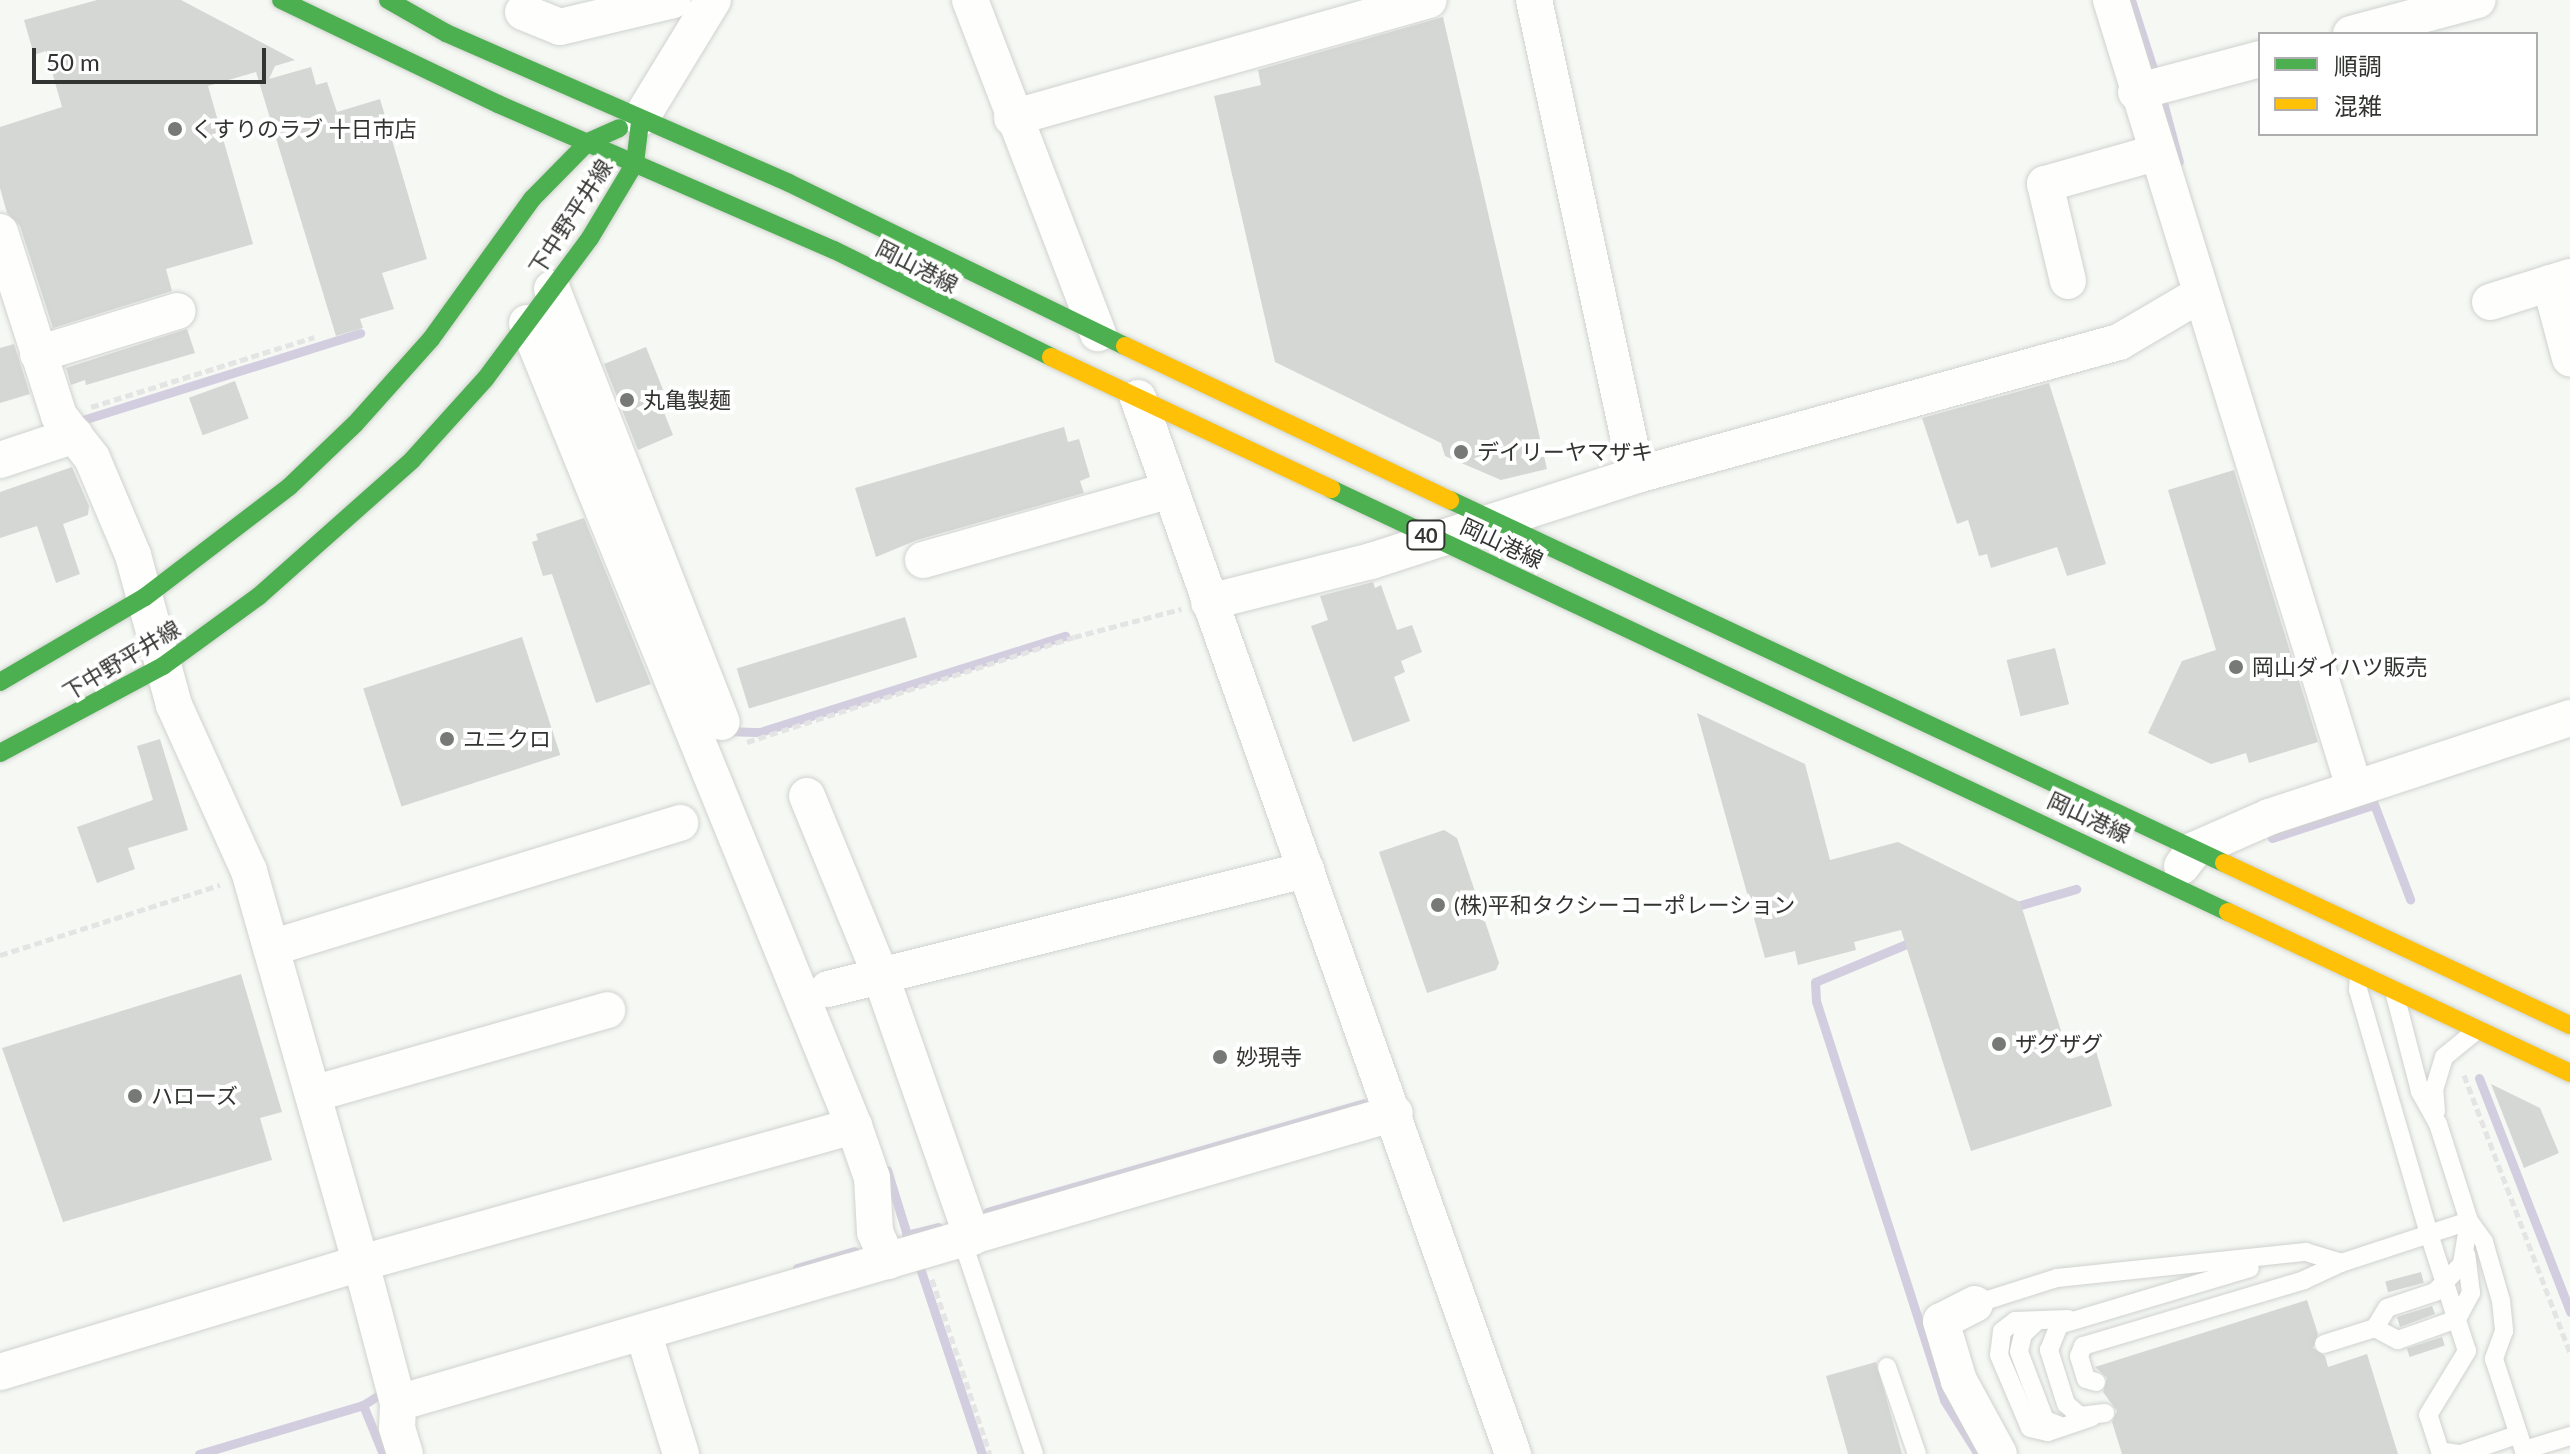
<!DOCTYPE html>
<html>
<head>
<meta charset="utf-8">
<style>
  body { margin:0 }
  #map { position:relative; width:2570px; height:1454px; overflow:hidden; background:#f5f8f3; font-family:Lato,"Noto Sans JP",sans-serif }
  div>[style] { position:absolute }
  [style*='--x'] { left:calc(var(--x)*1px); top:calc(var(--y)*1px); width:calc(var(--w)*1px); rotate:calc(var(--a)*1deg) }
  .stream>* { height:9px; margin:-4.5px; padding:0 4.5px; transform-origin:4.5px; border-radius:4.5px; background:#d3cde0 }
  .building>* { inset:0; background:#d5d7d4; transform-origin:0 0 }
  .path>* { height:5px; margin-top:-2.5px; transform-origin:0; background:repeating-linear-gradient(90deg,#e3e4e3 0 8px,transparent 0 12px) }
  .roads { filter:drop-shadow(0 0 2px #d0d2ce) drop-shadow(0 0 2px #d0d2ce) }
  .lane>* { height:18px; margin:-9px; padding:0 9px; transform-origin:9px; border-radius:9px; background:#fefefd }
  .street>* { height:36px; margin:-18px; padding:0 18px; transform-origin:18px; border-radius:18px; background:#fefefd }
  .fast>* { height:18px; margin:-9px; padding:0 9px; transform-origin:9px; border-radius:9px; background:#4caf50 }
  .slow>* { height:18px; margin:-9px; padding:0 9px; transform-origin:9px; border-radius:9px; background:#ffc107 }
  .dots>* { width:22px; height:22px; translate:-50% -50%; box-sizing:border-box; border:4px solid #fff; border-radius:50% }
  span { translate:-50% -50%; white-space:nowrap; text-align:center; line-height:1.15; -webkit-text-stroke:8px #fff; paint-order:stroke }
  .shield-label span { padding:2px 6px; background:#fff; border:2px solid; border-radius:6px; -webkit-text-stroke-width:0 }
  .shield-label { font-size:20px; color:#323431; font-weight:700 }
  .poi-label { font-size:22px; color:#323431 }
  .left { translate:0 -50%; text-align:left }
  .street-label { font-size:22px; color:#323431 }
  .legend { position:absolute; left:2258px; top:32px; width:280px; height:104px; box-sizing:border-box; background:#fff; border:2px solid #adaead; margin:0; padding:10px 14px; list-style:none; font-size:24px; color:#323431 }
  .legend li { display:flex; align-items:center; gap:16px; height:40px }
  .legend b { width:40px; border:2px solid #adaead }
  .scale { position:absolute; left:32px; top:48px; width:234px; height:36px; box-sizing:border-box; border:4px solid #323431; border-top:0; padding-left:10px; font-size:24px; line-height:28px; white-space:nowrap; color:#323431; -webkit-text-stroke:6px #fff; paint-order:stroke }
</style>
</head>
<body>
<div id="map">
  <div class="stream">
    <i style="--x:2131;--y:0;--w:85;--a:72.2"></i>
    <i style="--x:2161;--y:95;--w:69;--a:75"></i>
    <i style="--x:73;--y:423;--w:301;--a:-17.4"></i>
    <i style="--x:727;--y:731;--w:33;--a:2"></i>
    <i style="--x:760;--y:732;--w:320;--a:-17.5"></i>
    <i style="--x:2369;--y:791;--w:116;--a:69.2"></i>
    <i style="--x:2272;--y:838;--w:106;--a:-18.1"></i>
    <i style="--x:2010;--y:908;--w:69;--a:-16.1"></i>
    <i style="--x:1916;--y:940;--w:109;--a:157.4"></i>
    <i style="--x:1815;--y:982;--w:19;--a:87"></i>
    <i style="--x:1816;--y:1001;--w:419;--a:72.2"></i>
    <i style="--x:1944;--y:1400;--w:64;--a:57.8"></i>
    <i style="--x:2479;--y:1078;--w:251;--a:68.7"></i>
    <i style="--x:887;--y:1170;--w:71;--a:72.8"></i>
    <i style="--x:987;--y:1212;--w:392;--a:-16.1"></i>
    <i style="--x:906;--y:1235;--w:33;--a:-14"></i>
    <i style="--x:797;--y:1268;--w:60;--a:-16.3"></i>
    <i style="--x:920;--y:1268;--w:196;--a:71.6"></i>
    <i style="--x:199;--y:1454;--w:171;--a:-16.6"></i>
    <i style="--x:383;--y:1454;--w:53;--a:-112.2"></i>
    <i style="--x:363;--y:1405;--w:26;--a:-32"></i>
  </div>
  <div class="building">
    <i style="clip-path:polygon(97px 0,181px 0,295px 60px,275px 66px,269px 79px,311px 67px,316px 85px,327px 82px,337px 112px,380px 99px,427px 259px,382px 273px,394px 309px,360px 319px,363px 328px,336px 336px,256px 72px,208px 86px,253px 244px,166px 269px,172px 291px,53px 328px,20px 226px,7px 213px,0 188px,0 127px,62px 107px,46px 51px,34px 55px,24px 20px)"></i>
    <i style="clip-path:polygon(1443px 17px,1547px 469px,1501px 480px,1445px 456px,1441px 443px,1275px 362px,1214px 96px,1261px 85px,1258px 70px)"></i>
    <i style="clip-path:polygon(187px 329px,195px 353px,86px 385px,85px 380px,71px 385px,66px 368px)"></i>
    <i style="clip-path:polygon(14px 344px,30px 394px,0 403px,0 348px)"></i>
    <i style="clip-path:polygon(646px 347px,666px 397px,659px 400px,673px 435px,638px 450px,604px 364px)"></i>
    <i style="left:235px;top:381px;width:40px;height:49px;rotate:70deg"></i>
    <i style="clip-path:polygon(2049px 383px,2106px 564px,2067px 576px,2057px 547px,1991px 568px,1987px 554px,1979px 556px,1968px 520px,1957px 524px,1922px 418px)"></i>
    <i style="clip-path:polygon(1064px 427px,1068px 442px,1079px 439px,1090px 477px,1080px 481px,1084px 493px,917px 540px,876px 557px,855px 488px)"></i>
    <i style="clip-path:polygon(72px 467px,89px 506px,88px 515px,63px 524px,80px 574px,56px 583px,37px 526px,0 538px,0 492px)"></i>
    <i style="clip-path:polygon(2234px 470px,2318px 742px,2249px 763px,2246px 753px,2211px 764px,2148px 733px,2182px 661px,2216px 650px,2168px 490px)"></i>
    <i style="clip-path:polygon(584px 518px,651px 684px,596px 703px,552px 574px,543px 576px,532px 542px,538px 540px,536px 534px)"></i>
    <i style="clip-path:polygon(1373px 582px,1375px 588px,1381px 585px,1397px 630px,1412px 625px,1422px 652px,1401px 661px,1405px 672px,1394px 677px,1410px 721px,1353px 742px,1311px 626px,1328px 620px,1320px 596px)"></i>
    <i style="left:905px;top:617px;width:42px;height:176px;rotate:73deg"></i>
    <i style="left:522px;top:637px;width:124px;height:167px;rotate:72deg"></i>
    <i style="left:2055px;top:648px;width:58px;height:50px;rotate:76deg"></i>
    <i style="clip-path:polygon(1697px 713px,1805px 764px,1830px 860px,1898px 842px,2020px 902px,2070px 1059px,2096px 1051px,2112px 1106px,1971px 1151px,1901px 930px,1854px 942px,1856px 950px,1798px 965px,1795px 951px,1765px 958px)"></i>
    <i style="clip-path:polygon(160px 739px,188px 830px,128px 848px,135px 869px,97px 883px,77px 827px,153px 800px,137px 746px)"></i>
    <i style="clip-path:polygon(1444px 830px,1457px 838px,1499px 963px,1496px 970px,1427px 993px,1379px 852px)"></i>
    <i style="clip-path:polygon(241px 974px,282px 1112px,260px 1118px,272px 1160px,63px 1222px,2px 1048px)"></i>
    <i style="clip-path:polygon(2491px 1084px,2540px 1108px,2559px 1153px,2524px 1168px)"></i>
    <i style="left:2421px;top:1272px;width:11px;height:37px;rotate:75deg"></i>
    <i style="clip-path:polygon(2307px 1300px,2318px 1334px,2313px 1348px,2325px 1356px,2328px 1367px,2367px 1354px,2398px 1454px,2122px 1454px,2112px 1422px,2117px 1411px,2103px 1392px,2107px 1378px,2095px 1367px)"></i>
    <i style="clip-path:polygon(2432px 1306px,2435px 1314px,2400px 1327px,2397px 1317px)"></i>
    <i style="left:2442px;top:1337px;width:9px;height:37px;rotate:72deg"></i>
    <i style="clip-path:polygon(1876px 1362px,1902px 1454px,1848px 1454px,1826px 1376px)"></i>
  </div>
  <div class="path">
    <i style="--x:91;--y:407;--w:234;--a:-17.4"></i>
    <i style="--x:747;--y:742;--w:343;--a:-17.8"></i>
    <i style="--x:1074;--y:637;--w:111;--a:-14.7"></i>
    <i style="--x:0;--y:955;--w:231;--a:-17.7"></i>
    <i style="--x:2464;--y:1075;--w:297;--a:69.1"></i>
    <i style="--x:932;--y:1279;--w:184;--a:71.7"></i>
  </div>
  <div class="roads">
    <div class="lane">
      <i style="--x:2436;--y:1111;--w:21;--a:-95"></i>
      <i style="--x:2434;--y:1090;--w:34;--a:-73"></i>
      <i style="--x:2444;--y:1057;--w:43;--a:-39.3"></i>
      <i style="--x:962;--y:1240;--w:226;--a:71.4"></i>
      <i style="--x:1975;--y:1304;--w:86;--a:-17.6"></i>
      <i style="--x:2057;--y:1278;--w:250;--a:-6"></i>
      <i style="--x:2306;--y:1252;--w:37;--a:17"></i>
      <i style="--x:2341;--y:1263;--w:93;--a:-18.2"></i>
      <i style="--x:2429;--y:1234;--w:254;--a:-106.2"></i>
      <i style="--x:2358;--y:990;--w:13;--a:-86"></i>
      <i style="--x:2068;--y:1319;--w:53;--a:177.8"></i>
      <i style="--x:2015;--y:1321;--w:16;--a:142"></i>
      <i style="--x:2002;--y:1331;--w:24;--a:97"></i>
      <i style="--x:1999;--y:1355;--w:79;--a:67"></i>
      <i style="--x:2030;--y:1428;--w:18;--a:13"></i>
      <i style="--x:2048;--y:1432;--w:46;--a:-18.8"></i>
      <i style="--x:2035;--y:1323;--w:16;--a:137"></i>
      <i style="--x:2023;--y:1334;--w:18;--a:103"></i>
      <i style="--x:2019;--y:1352;--w:73;--a:69.1"></i>
      <i style="--x:2045;--y:1420;--w:19;--a:21"></i>
      <i style="--x:2375;--y:1328;--w:26;--a:28"></i>
      <i style="--x:2398;--y:1340;--w:63;--a:-19.6"></i>
      <i style="--x:2457;--y:1319;--w:30;--a:-62"></i>
      <i style="--x:2471;--y:1293;--w:38;--a:-97"></i>
      <i style="--x:2324;--y:1344;--w:53;--a:-17.4"></i>
      <i style="--x:2375;--y:1328;--w:23;--a:-59"></i>
      <i style="--x:2387;--y:1308;--w:51;--a:-18.4"></i>
      <i style="--x:2435;--y:1292;--w:39;--a:-46"></i>
      <i style="--x:2462;--y:1264;--w:44;--a:-80.8"></i>
      <i style="--x:2469;--y:1221;--w:102;--a:-107.7"></i>
      <i style="--x:2438;--y:1124;--w:38;--a:-119"></i>
      <i style="--x:2420;--y:1091;--w:99;--a:-104.6"></i>
      <i style="--x:1887;--y:1367;--w:92;--a:71"></i>
      <i style="--x:2096;--y:1382;--w:10;--a:-163"></i>
      <i style="--x:2086;--y:1379;--w:24;--a:-107"></i>
      <i style="--x:2079;--y:1356;--w:11;--a:-68"></i>
      <i style="--x:2083;--y:1346;--w:231;--a:-16.6"></i>
      <i style="--x:2304;--y:1280;--w:41;--a:-24.7"></i>
      <i style="--x:2105;--y:1413;--w:25;--a:173"></i>
      <i style="--x:2080;--y:1416;--w:18;--a:-139"></i>
      <i style="--x:2066;--y:1404;--w:57;--a:-107.5"></i>
      <i style="--x:2049;--y:1350;--w:27;--a:-68"></i>
      <i style="--x:2059;--y:1325;--w:199;--a:-16.6"></i>
      <i style="--x:2524;--y:1450;--w:48;--a:-16.9"></i>
      <i style="--x:2458;--y:1454;--w:18;--a:-171"></i>
      <i style="--x:2440;--y:1451;--w:38;--a:-108"></i>
      <i style="--x:2428;--y:1415;--w:75;--a:-58.6"></i>
      <i style="--x:2467;--y:1351;--w:123;--a:-108"></i>
      <i style="--x:2429;--y:1234;--w:42;--a:-18"></i>
      <i style="--x:2469;--y:1221;--w:26;--a:54"></i>
      <i style="--x:2484;--y:1242;--w:61;--a:73.9"></i>
      <i style="--x:2501;--y:1301;--w:30;--a:84"></i>
      <i style="--x:2504;--y:1331;--w:30;--a:110"></i>
      <i style="--x:2494;--y:1359;--w:100;--a:71.9"></i>
      <i style="--x:2461;--y:1454;--w:61;--a:-19"></i>
    </div>
    <div class="street">
      <i style="--x:970;--y:0;--w:357;--a:69"></i>
      <i style="--x:1534;--y:0;--w:486;--a:77.8"></i>
      <i style="--x:2111;--y:0;--w:824;--a:72.84"></i>
      <i style="--x:523;--y:12;--w:40;--a:22"></i>
      <i style="--x:560;--y:27;--w:116;--a:-13.4"></i>
      <i style="--x:2351;--y:34;--w:131;--a:-15"></i>
      <i style="--x:2136;--y:92;--w:128;--a:-14.9"></i>
      <i style="--x:641;--y:118;--w:138;--a:-58.6"></i>
      <i style="--x:1012;--y:118;--w:433;--a:-15.8"></i>
      <i style="--x:0;--y:232;--w:193;--a:72.2"></i>
      <i style="--x:59;--y:416;--w:53;--a:51.8"></i>
      <i style="--x:92;--y:458;--w:105;--a:67.1"></i>
      <i style="--x:133;--y:555;--w:156;--a:74.7"></i>
      <i style="--x:174;--y:705;--w:182;--a:65.7"></i>
      <i style="--x:249;--y:871;--w:408;--a:74.1"></i>
      <i style="--x:361;--y:1263;--w:145;--a:75.2"></i>
      <i style="--x:398;--y:1403;--w:25;--a:92"></i>
      <i style="--x:397;--y:1428;--w:27;--a:73"></i>
      <i style="--x:2068;--y:281;--w:100;--a:-103.3"></i>
      <i style="--x:2045;--y:184;--w:114;--a:-15.7"></i>
      <i style="--x:2550;--y:283;--w:78;--a:75.1"></i>
      <i style="--x:552;--y:289;--w:465;--a:68.6"></i>
      <i style="--x:2490;--y:302;--w:84;--a:-17.4"></i>
      <i style="--x:527;--y:323;--w:867;--a:67.84"></i>
      <i style="--x:854;--y:1126;--w:55;--a:70.9"></i>
      <i style="--x:872;--y:1178;--w:54;--a:86.8"></i>
      <i style="--x:875;--y:1232;--w:32;--a:66"></i>
      <i style="--x:38;--y:354;--w:146;--a:-17.1"></i>
      <i style="--x:1138;--y:398;--w:1121;--a:70.45"></i>
      <i style="--x:0;--y:460;--w:79;--a:-18.4"></i>
      <i style="--x:923;--y:560;--w:257;--a:-15.8"></i>
      <i style="--x:1209;--y:602;--w:167;--a:-14.2"></i>
      <i style="--x:1371;--y:561;--w:280;--a:-17.9"></i>
      <i style="--x:1637;--y:475;--w:500;--a:-15.43"></i>
      <i style="--x:2119;--y:342;--w:93;--a:-30.4"></i>
      <i style="--x:807;--y:796;--w:192;--a:67.7"></i>
      <i style="--x:880;--y:974;--w:279;--a:70.7"></i>
      <i style="--x:2182;--y:866;--w:20;--a:-53"></i>
      <i style="--x:2194;--y:850;--w:82;--a:-23.7"></i>
      <i style="--x:2269;--y:817;--w:317;--a:-18.2"></i>
      <i style="--x:271;--y:948;--w:428;--a:-17"></i>
      <i style="--x:828;--y:989;--w:493;--a:-14"></i>
      <i style="--x:313;--y:1094;--w:306;--a:-15.9"></i>
      <i style="--x:1975;--y:1304;--w:38;--a:153"></i>
      <i style="--x:1941;--y:1321;--w:63;--a:73.3"></i>
      <i style="--x:1959;--y:1381;--w:83;--a:61.3"></i>
      <i style="--x:643;--y:1332;--w:128;--a:72.7"></i>
      <i style="--x:0;--y:1372;--w:377;--a:-16.8"></i>
      <i style="--x:361;--y:1263;--w:512;--a:-15.53"></i>
      <i style="--x:398;--y:1403;--w:1038;--a:-16.22"></i>
    </div>
    <div class="fast">
      <i style="--x:281;--y:0;--w:241;--a:25.6"></i>
      <i style="--x:498;--y:104;--w:366;--a:23.5"></i>
      <i style="--x:834;--y:250;--w:242;--a:26.2"></i>
      <i style="--x:388;--y:0;--w:67;--a:29.6"></i>
      <i style="--x:446;--y:33;--w:374;--a:23.6"></i>
      <i style="--x:789;--y:183;--w:373;--a:25.9"></i>
      <i style="--x:1331;--y:489;--w:992;--a:25.25"></i>
      <i style="--x:1450;--y:500;--w:855;--a:25.13"></i>
      <i style="--x:0;--y:682;--w:168;--a:-30.4"></i>
      <i style="--x:145;--y:597;--w:181;--a:-37.4"></i>
      <i style="--x:289;--y:487;--w:91;--a:-43.7"></i>
      <i style="--x:355;--y:424;--w:114;--a:-48.2"></i>
      <i style="--x:431;--y:339;--w:173;--a:-54.2"></i>
      <i style="--x:532;--y:199;--w:80;--a:-45.5"></i>
      <i style="--x:588;--y:142;--w:34;--a:-24"></i>
      <i style="--x:0;--y:753;--w:185;--a:-28.1"></i>
      <i style="--x:163;--y:666;--w:119;--a:-36.1"></i>
      <i style="--x:259;--y:596;--w:205;--a:-41.6"></i>
      <i style="--x:412;--y:460;--w:110;--a:-47.9"></i>
      <i style="--x:486;--y:378;--w:174;--a:-53.4"></i>
      <i style="--x:590;--y:238;--w:87;--a:-59"></i>
      <i style="--x:635;--y:163;--w:39;--a:-83"></i>
    </div>
    <div class="slow">
      <i style="--x:1125;--y:346;--w:360;--a:25.4"></i>
      <i style="--x:1051;--y:357;--w:310;--a:25.2"></i>
      <i style="--x:2224;--y:863;--w:382;--a:25.1"></i>
      <i style="--x:2228;--y:912;--w:378;--a:25.2"></i>
    </div>
  </div>
  <div class="dots">
    <i style="left:175px;top:129px;background:#767975"></i>
    <i style="left:627px;top:400px;background:#767975"></i>
    <i style="left:1461px;top:452px;background:#767975"></i>
    <i style="left:2236px;top:667px;background:#767975"></i>
    <i style="left:447px;top:739px;background:#767975"></i>
    <i style="left:1438px;top:905px;background:#767975"></i>
    <i style="left:1999px;top:1044px;background:#767975"></i>
    <i style="left:1220px;top:1057px;background:#767975"></i>
    <i style="left:135px;top:1096px;background:#767975"></i>
  </div>
  <div class="shield-label">
    <span style="left:1426px;top:535px">40</span>
  </div>
  <div class="poi-label">
    <span class="left" style="left:191px;top:129px">くすりのラブ 十日市店</span>
    <span class="left" style="left:643px;top:400px">丸亀製麺</span>
    <span class="left" style="left:1477px;top:452px">デイリーヤマザキ</span>
    <span class="left" style="left:2252px;top:667px">岡山ダイハツ販売</span>
    <span class="left" style="left:463px;top:739px">ユニクロ</span>
    <span class="left" style="left:1454px;top:905px">(株)平和タクシーコーポレーション</span>
    <span class="left" style="left:2015px;top:1044px">ザグザグ</span>
    <span class="left" style="left:1236px;top:1057px">妙現寺</span>
    <span class="left" style="left:151px;top:1096px">ハローズ</span>
  </div>
  <div class="street-label">
    <span style="left:570px;top:217px;rotate:-57deg">下中野平井線</span>
    <span style="left:917px;top:266px;rotate:27deg">岡山港線</span>
    <span style="left:1502px;top:543px;rotate:25deg">岡山港線</span>
    <span style="left:121px;top:660px;rotate:-31deg">下中野平井線</span>
    <span style="left:2089px;top:817px;rotate:25deg">岡山港線</span>
  </div>
  <ul class="legend">
  <li><b style="height:10px;background:#4caf50"></b>順調</li>
  <li><b style="height:10px;background:#ffc107"></b>混雑</li>
  </ul>
  <div class="scale">50 m</div>
</div>
</body>
</html>
